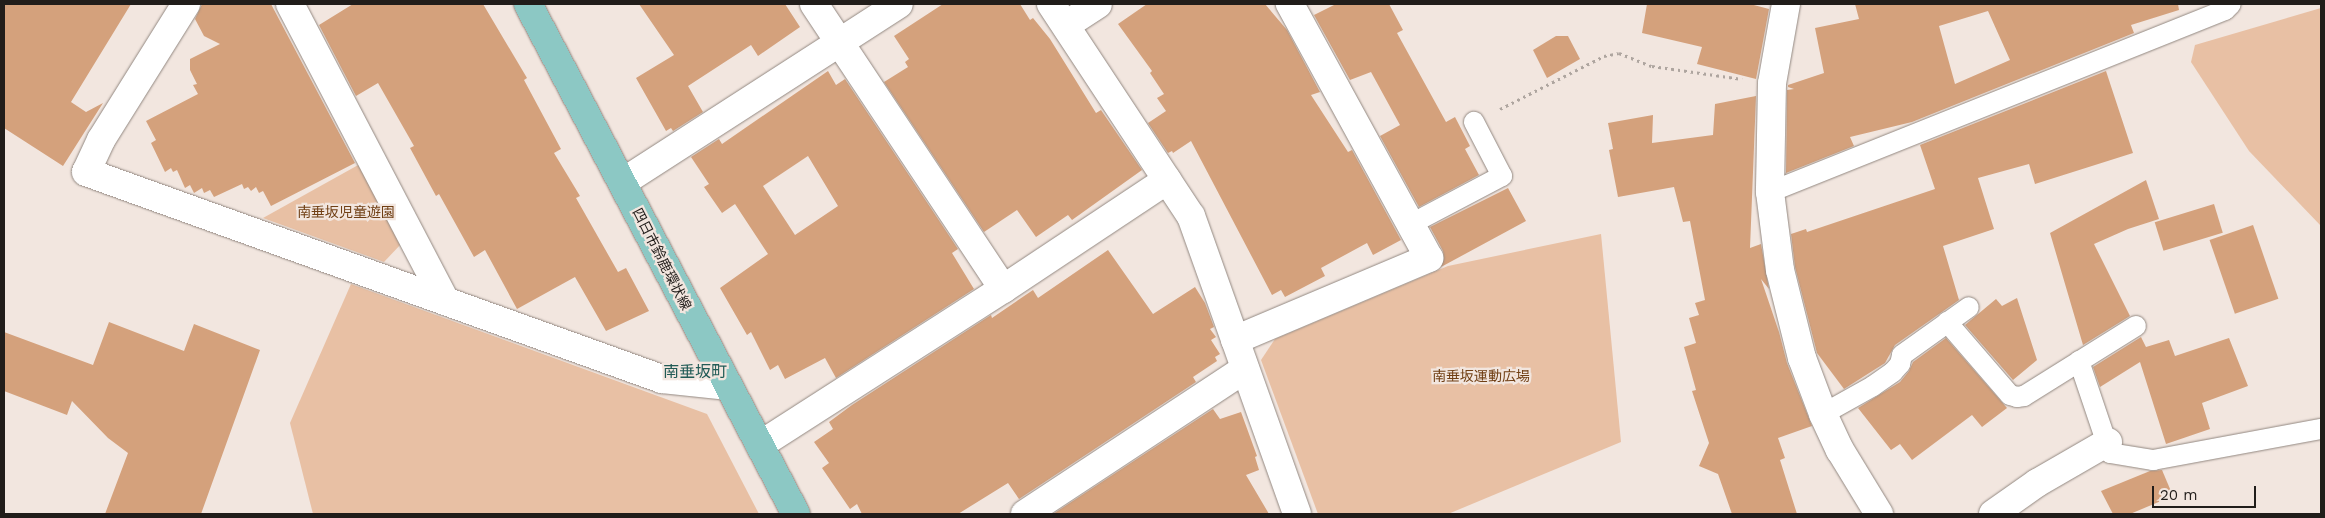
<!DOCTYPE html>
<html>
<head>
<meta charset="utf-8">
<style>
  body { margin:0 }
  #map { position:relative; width:2325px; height:518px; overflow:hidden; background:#f2e6df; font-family:"Work Sans","Noto Sans JP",sans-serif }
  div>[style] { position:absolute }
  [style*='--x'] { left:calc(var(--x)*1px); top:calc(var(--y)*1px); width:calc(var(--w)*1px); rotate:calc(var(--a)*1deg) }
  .green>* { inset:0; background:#e8c0a4 }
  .building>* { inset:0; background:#d4a17c; transform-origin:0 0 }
  .path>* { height:3px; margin-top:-1.5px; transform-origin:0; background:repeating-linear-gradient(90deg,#aea59f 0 2.5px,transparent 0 6.5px) }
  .roads { filter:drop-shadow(0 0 1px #928881) drop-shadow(0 0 1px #928881) }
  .lane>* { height:20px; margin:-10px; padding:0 10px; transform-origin:10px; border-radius:10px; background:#fff }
  .street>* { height:28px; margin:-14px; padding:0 14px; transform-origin:14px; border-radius:14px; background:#fff }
  .primary>* { height:28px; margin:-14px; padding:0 14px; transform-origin:14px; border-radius:14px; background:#8cc8c4 }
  span { translate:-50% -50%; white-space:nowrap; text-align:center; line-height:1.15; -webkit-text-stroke:4.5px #f2e6df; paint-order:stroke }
  .park-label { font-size:14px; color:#703f14 }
  .street-label { font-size:14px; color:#211d1a }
  .quarter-label { font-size:16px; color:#215b56 }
  .frame { position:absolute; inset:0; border:5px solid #211d1a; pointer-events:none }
  .scale { position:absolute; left:2152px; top:486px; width:104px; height:22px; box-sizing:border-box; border:2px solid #211d1a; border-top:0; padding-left:6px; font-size:15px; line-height:18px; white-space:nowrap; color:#211d1a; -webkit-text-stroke:4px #f2e6df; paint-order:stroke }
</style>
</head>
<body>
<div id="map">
  <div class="green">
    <i style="clip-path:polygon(2321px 8px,2321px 226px,2249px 151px,2191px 62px,2195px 45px)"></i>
    <i style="clip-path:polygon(360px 164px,402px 243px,384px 262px,263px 218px)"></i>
    <i style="clip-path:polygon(1601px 234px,1621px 442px,1448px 514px,1318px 514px,1261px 360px,1275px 339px,1448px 266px)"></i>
    <i style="clip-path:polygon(351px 284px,707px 414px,759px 514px,313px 514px,290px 423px)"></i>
  </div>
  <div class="building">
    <i style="clip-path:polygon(4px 4px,131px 4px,71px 102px,86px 112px,103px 103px,63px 166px,4px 128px)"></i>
    <i style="clip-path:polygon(202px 4px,271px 4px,355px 163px,271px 206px,263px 191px,259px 193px,256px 187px,251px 191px,248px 187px,244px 189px,242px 184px,214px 197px,210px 190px,204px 193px,202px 188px,194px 193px,190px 185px,185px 188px,177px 170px,173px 172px,171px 168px,165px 172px,151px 143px,156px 140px,146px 121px,198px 94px,193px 85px,197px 84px,190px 70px,190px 59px,220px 44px,204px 36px,195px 19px)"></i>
    <i style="clip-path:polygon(353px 4px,483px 4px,527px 78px,524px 80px,561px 149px,554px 153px,580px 196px,576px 198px,618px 272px,626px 268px,649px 311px,606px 331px,575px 277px,517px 309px,485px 250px,474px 257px,439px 194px,436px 196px,410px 148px,414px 146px,378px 83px,356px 96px,319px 25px)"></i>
    <i style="clip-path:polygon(639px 4px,785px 4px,800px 27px,758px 56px,751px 45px,688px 86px,703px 112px,673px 131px,671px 128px,666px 131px,636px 78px,674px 55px)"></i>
    <i style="clip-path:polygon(943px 4px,1020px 4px,1030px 20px,1033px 18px,1050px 39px,1096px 113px,1101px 110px,1142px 170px,1072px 220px,1068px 215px,1036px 237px,1017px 210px,984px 232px,884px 82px,908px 67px,905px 62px,909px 59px,894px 36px)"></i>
    <i style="clip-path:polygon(1147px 4px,1265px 4px,1287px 30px,1320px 92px,1311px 95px,1348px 152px,1352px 150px,1401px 240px,1373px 255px,1367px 243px,1321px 268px,1325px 276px,1285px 297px,1281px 290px,1272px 295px,1191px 141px,1173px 153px,1172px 151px,1168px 153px,1148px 123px,1166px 111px,1157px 98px,1164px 94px,1150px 73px,1152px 71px,1118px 24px)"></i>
    <i style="clip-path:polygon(1336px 4px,1389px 4px,1403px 30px,1397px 33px,1446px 122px,1455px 117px,1470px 146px,1465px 149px,1479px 175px,1419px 207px,1380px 136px,1400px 125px,1371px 72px,1350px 80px,1314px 15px)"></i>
    <i style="clip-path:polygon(1647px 4px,1750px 4px,1769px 9px,1756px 79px,1697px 64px,1702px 47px,1642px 33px)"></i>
    <i style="clip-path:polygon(evenodd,1855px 4px,2178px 4px,2179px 10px,2131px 25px,2134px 33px,1912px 122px,1850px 137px,1854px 146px,1786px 173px,1787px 90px,1794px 89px,1788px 87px,1788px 85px,1824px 73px,1815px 28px,1859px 19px,1855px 4px,1988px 11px,2010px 60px,1955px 84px,1939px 26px,1988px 11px)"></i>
    <i style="clip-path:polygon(1556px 36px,1568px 36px,1580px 59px,1547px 78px,1533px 50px)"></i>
    <i style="clip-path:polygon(evenodd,828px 71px,836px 85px,845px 79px,958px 249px,952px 253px,974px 289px,836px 378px,825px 358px,785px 379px,778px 365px,770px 370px,751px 332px,747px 335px,720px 288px,768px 254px,735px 204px,722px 213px,704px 187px,709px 184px,691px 157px,719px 139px,722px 144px,828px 71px,808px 156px,838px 206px,795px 235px,763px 186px,808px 156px)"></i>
    <i style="clip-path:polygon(2106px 71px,2133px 153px,2035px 184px,2029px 164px,1978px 178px,1994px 229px,1943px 246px,1959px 300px,1895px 345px,1885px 363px,1844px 389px,1817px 353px,1795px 267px,1791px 234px,1806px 229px,1807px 232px,1935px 189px,1920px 145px)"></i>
    <i style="clip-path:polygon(1756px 96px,1750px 248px,1761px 244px,1769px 289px,1761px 279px,1779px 332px,1787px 363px,1812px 426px,1778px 438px,1785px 458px,1780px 460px,1797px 514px,1732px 514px,1718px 474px,1699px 466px,1709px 443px,1692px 391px,1696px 390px,1684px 347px,1696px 343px,1689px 318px,1699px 315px,1695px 303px,1705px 300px,1690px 221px,1683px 222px,1674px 187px,1618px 197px,1609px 150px,1613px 149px,1608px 123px,1653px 115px,1652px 143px,1713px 135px,1715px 104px)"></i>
    <i style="clip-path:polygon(2146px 180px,2159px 219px,2128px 229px,2094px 244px,2130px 316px,2083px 345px,2050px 233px)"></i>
    <i style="clip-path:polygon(1508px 188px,1526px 221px,1441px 267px,1444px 259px,1443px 251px,1430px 227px)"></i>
    <i style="left:2214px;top:204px;width:30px;height:62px;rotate:73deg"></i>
    <i style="left:2253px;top:225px;width:78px;height:46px;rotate:71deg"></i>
    <i style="clip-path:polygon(1108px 250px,1153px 314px,1195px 287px,1205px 303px,1214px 327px,1210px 329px,1216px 337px,1211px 340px,1220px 354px,1215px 357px,1217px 361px,1193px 377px,1196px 382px,1019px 499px,1008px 483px,958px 514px,862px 514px,857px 504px,850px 509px,822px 468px,829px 463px,814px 442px,833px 429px,829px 422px,852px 405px,991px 315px,992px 318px,1033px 290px,1038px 298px)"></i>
    <i style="clip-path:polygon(2017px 298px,2037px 360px,2013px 380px,1965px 325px,1996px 299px,2002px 306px)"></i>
    <i style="clip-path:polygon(109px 322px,184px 351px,194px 324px,260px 350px,201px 514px,105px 514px,128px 453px,108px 438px,72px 401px,67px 415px,4px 391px,4px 332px,93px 365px)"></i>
    <i style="clip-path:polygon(2141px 337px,2146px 347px,2169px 340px,2175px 356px,2229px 338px,2248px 386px,2202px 403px,2210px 429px,2166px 444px,2140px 362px,2100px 387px,2093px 367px)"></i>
    <i style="clip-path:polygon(1946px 338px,2007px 408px,1982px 427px,1972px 415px,1912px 460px,1900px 444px,1891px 450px,1858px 408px,1900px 382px,1909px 371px,1913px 362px)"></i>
    <i style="clip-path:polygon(1213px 409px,1220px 419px,1241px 412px,1257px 456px,1255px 457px,1259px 470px,1246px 475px,1269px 514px,1053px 514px)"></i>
    <i style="clip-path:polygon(2162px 470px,2173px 496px,2130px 514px,2113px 514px,2101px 491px,2150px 471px)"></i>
  </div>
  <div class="path">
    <i style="--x:1500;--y:109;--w:117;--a:-27"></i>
    <i style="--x:1604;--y:56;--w:15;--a:-11"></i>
    <i style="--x:1619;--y:53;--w:35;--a:22"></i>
    <i style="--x:1652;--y:66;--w:91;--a:8.2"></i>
  </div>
  <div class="roads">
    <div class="lane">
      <i style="--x:1770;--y:192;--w:490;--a:-21.8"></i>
      <i style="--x:2225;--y:10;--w:8;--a:-45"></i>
      <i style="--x:1411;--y:224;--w:103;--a:-27.8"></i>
      <i style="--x:1502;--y:176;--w:61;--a:-117.4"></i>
      <i style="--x:1947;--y:322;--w:96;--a:49.2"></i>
      <i style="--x:2010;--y:395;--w:7;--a:16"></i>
      <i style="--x:2017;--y:397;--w:7;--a:-8"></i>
      <i style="--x:2024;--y:396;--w:132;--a:-32"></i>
      <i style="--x:2079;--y:361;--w:97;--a:71.4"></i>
      <i style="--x:2110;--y:453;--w:44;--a:9.2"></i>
      <i style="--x:2153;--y:460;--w:171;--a:-10.5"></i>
      <i style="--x:1823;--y:414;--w:57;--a:-29.2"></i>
      <i style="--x:1873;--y:386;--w:24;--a:-35"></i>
      <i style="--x:1893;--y:372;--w:11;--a:-49"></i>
      <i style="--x:1900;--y:364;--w:9;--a:-77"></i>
      <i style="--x:1902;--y:355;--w:82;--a:-35.6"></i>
    </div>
    <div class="street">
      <i style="--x:186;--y:4;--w:160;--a:122"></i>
      <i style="--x:101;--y:140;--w:35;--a:115"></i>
      <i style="--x:86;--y:172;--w:612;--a:19.77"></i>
      <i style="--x:662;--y:379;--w:65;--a:6.1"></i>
      <i style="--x:290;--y:4;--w:335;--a:62.4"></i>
      <i style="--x:814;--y:4;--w:342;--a:56.4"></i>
      <i style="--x:1051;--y:4;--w:254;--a:56.6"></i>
      <i style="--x:1191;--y:216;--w:316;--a:70.4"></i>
      <i style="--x:1786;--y:4;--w:80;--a:100"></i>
      <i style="--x:1772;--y:83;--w:109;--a:91.1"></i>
      <i style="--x:1770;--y:192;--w:79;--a:82.7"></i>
      <i style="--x:1780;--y:270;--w:91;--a:76"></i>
      <i style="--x:1802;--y:358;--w:60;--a:69.4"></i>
      <i style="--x:1823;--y:414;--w:40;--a:65"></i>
      <i style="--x:1840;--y:450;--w:75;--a:58.6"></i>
      <i style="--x:1066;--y:25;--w:38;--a:-33"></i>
      <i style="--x:623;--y:182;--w:328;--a:-32.8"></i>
      <i style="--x:1235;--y:340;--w:211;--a:-22.9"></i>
      <i style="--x:1429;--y:258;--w:290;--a:-118.7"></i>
      <i style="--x:760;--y:445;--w:289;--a:-32.7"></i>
      <i style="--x:1003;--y:289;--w:197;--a:-33.6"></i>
      <i style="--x:1025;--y:514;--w:263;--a:-33.4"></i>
      <i style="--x:1993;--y:514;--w:54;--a:-35.2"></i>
      <i style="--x:2037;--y:483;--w:82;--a:-30"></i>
    </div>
    <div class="primary">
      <i style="--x:528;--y:4;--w:576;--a:62.28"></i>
    </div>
  </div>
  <div class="park-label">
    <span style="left:346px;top:212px">南垂坂児童遊園</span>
    <span style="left:1481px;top:376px">南垂坂運動広場</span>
  </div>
  <div class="street-label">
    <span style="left:662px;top:259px;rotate:63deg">四日市鈴鹿環状線</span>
  </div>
  <div class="quarter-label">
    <span style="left:695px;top:372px">南垂坂町</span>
  </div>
  <div class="frame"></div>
  <div class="scale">20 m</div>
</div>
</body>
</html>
